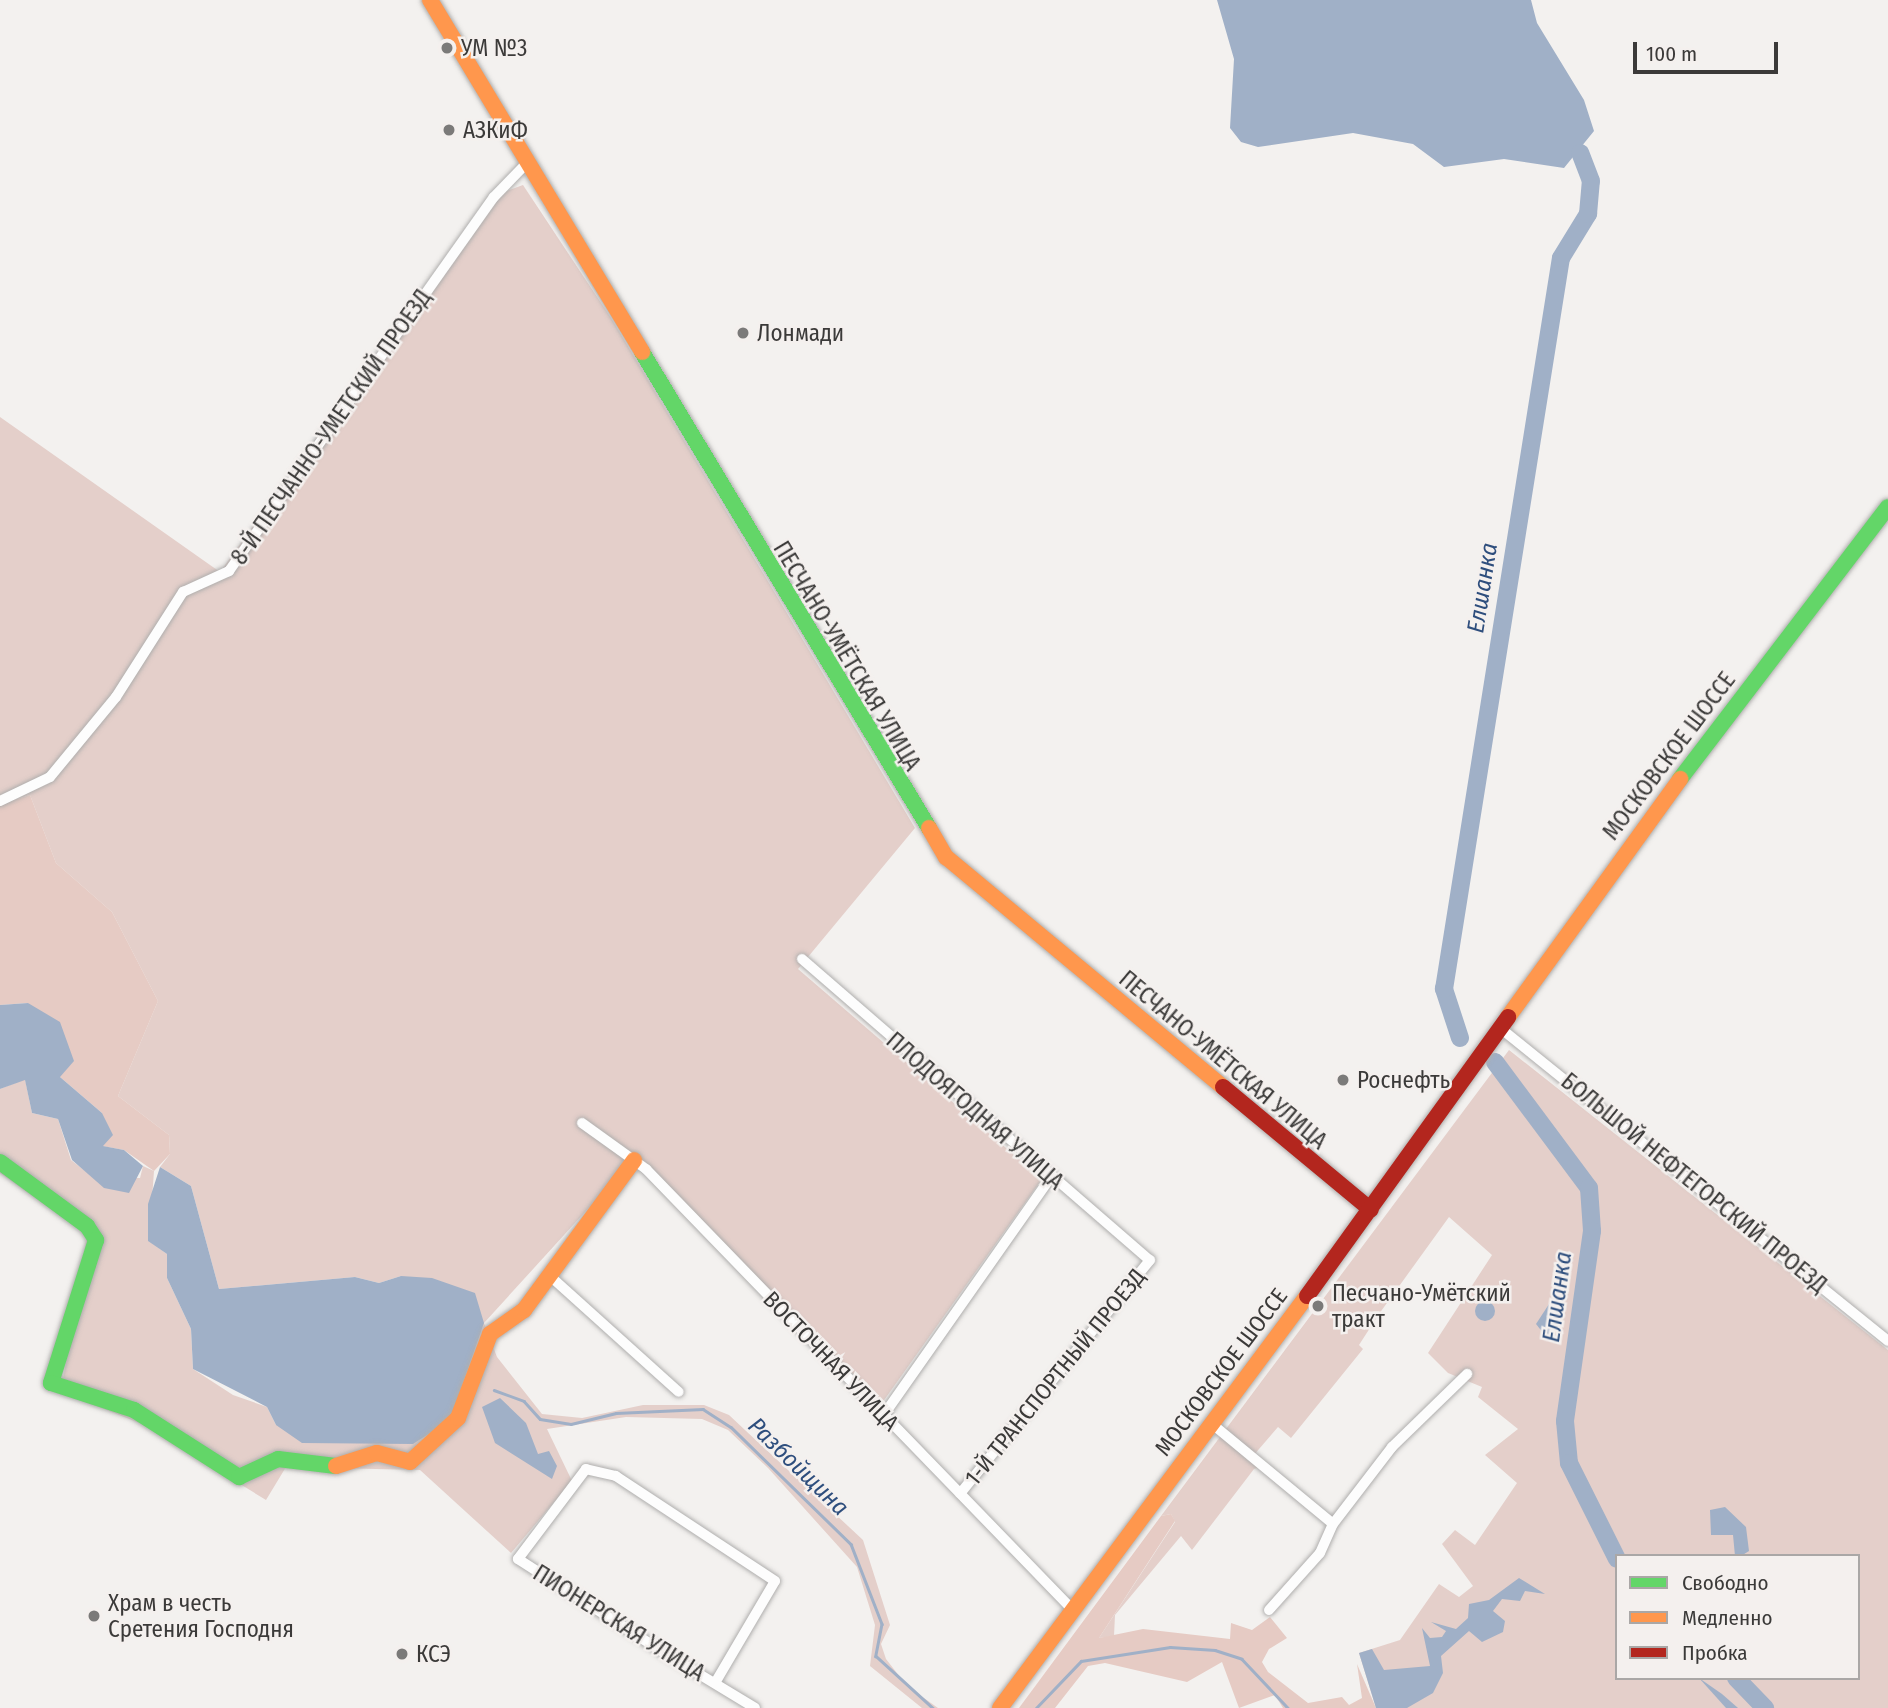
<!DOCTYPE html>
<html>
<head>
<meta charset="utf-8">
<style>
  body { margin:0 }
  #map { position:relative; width:1888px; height:1708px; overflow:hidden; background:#f3f1ef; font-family:"Fira Sans Condensed",sans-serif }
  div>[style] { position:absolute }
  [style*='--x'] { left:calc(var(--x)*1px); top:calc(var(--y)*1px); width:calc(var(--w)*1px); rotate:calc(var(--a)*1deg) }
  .green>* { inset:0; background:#e4cfca }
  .forest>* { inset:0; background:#e6cbc4 }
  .water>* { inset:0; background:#a0b0c7 }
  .round { border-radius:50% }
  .stream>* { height:2.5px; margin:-1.25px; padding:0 1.25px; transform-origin:1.25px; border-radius:1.25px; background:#a0b0c7 }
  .river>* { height:18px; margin:-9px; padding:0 9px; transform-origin:9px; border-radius:9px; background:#a0b0c7 }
  .roads { filter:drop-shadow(0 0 2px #afaead) drop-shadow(0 0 2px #afaead) }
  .street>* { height:10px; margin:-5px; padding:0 5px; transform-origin:5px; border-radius:5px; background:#fdfdfd }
  .fast>* { height:16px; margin:-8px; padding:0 8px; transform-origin:8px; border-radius:8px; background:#63d668 }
  .slow>* { height:16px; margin:-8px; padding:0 8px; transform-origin:8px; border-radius:8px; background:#ff974d }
  .jam>* { height:16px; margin:-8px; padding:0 8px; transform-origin:8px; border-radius:8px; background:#b3261e }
  .dots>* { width:19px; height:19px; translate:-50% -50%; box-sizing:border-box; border:4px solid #f4f0ee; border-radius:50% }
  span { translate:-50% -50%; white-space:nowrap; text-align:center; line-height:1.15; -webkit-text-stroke:5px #f4f0ee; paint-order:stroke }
  .poi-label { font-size:23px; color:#3b3a39 }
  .left { translate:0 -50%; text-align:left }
  .street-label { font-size:23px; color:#3b3a39 }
  .water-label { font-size:24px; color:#2e4e7d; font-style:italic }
  .legend { position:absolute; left:1615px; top:1554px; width:245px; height:126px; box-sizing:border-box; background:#f4f0ee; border:2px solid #aaa7a6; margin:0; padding:9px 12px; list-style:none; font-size:21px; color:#3b3a39 }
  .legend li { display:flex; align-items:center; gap:14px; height:35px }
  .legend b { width:35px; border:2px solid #aaa7a6 }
  .scale { position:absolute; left:1633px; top:42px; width:145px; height:32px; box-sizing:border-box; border:4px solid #3b3a39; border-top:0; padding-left:9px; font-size:21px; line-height:24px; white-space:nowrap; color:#3b3a39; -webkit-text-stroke:5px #f4f0ee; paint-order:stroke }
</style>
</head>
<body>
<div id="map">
  <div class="green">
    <i style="clip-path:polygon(523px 185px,611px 318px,915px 828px,798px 969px,1042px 1179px,882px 1403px,635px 1157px,484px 1323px,497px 1357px,542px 1414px,582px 1418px,643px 1405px,704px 1405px,729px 1415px,863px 1540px,890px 1625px,881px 1644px,886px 1659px,907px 1686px,938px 1708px,922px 1708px,870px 1666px,875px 1625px,857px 1567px,768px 1468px,728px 1430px,702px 1419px,626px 1417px,547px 1429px,572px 1481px,511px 1553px,420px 1470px,286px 1467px,266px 1500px,142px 1424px,61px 1392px,87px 1235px,0 1173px,0 1089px,25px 1079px,32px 1113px,58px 1119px,71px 1160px,93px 1177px,140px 1178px,143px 1166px,154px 1171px,149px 1241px,167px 1254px,167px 1278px,191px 1329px,193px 1369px,233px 1395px,267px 1407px,276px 1425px,401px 1276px,379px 1283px,355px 1277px,219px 1289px,191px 1186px,160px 1167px,170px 1154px,169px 1135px,118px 1096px,158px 1001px,112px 912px,56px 863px,30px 795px,0 804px,0 417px,220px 572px,490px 197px)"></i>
    <i style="clip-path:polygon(evenodd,1509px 1050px,1888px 1350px,1888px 1708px,1376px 1708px,1359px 1653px,1400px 1640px,1439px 1584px,1459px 1597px,1473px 1586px,1442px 1544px,1455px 1530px,1475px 1545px,1517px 1483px,1485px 1455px,1518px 1429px,1478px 1397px,1482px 1387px,1448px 1373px,1428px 1353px,1492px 1255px,1449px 1217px,1379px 1314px,1359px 1345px,1363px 1349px,1291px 1438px,1278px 1427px,1253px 1456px,1265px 1465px,1254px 1469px,1192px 1550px,1181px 1536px,1115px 1615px,1114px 1636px,1099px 1638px,1175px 1522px,1171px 1514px,1161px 1516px,1509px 1050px,1617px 1556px,1858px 1556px,1858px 1678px,1617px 1678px,1617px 1556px)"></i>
  </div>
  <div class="forest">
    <i style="clip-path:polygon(30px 795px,56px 863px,112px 912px,158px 1001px,118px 1096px,169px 1135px,170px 1154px,154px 1171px,124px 1150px,102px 1146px,102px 1113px,60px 1077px,28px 1003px,0 1005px,0 804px)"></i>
    <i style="clip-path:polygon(1171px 1514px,1175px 1521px,1099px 1638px,1143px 1629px,1230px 1639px,1231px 1623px,1252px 1630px,1270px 1617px,1287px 1638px,1269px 1649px,1262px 1662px,1268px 1672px,1308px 1703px,1342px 1697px,1349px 1705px,1362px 1698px,1357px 1664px,1376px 1708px,1283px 1708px,1275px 1695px,1239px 1708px,1222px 1662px,1187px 1682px,1105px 1663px,1088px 1666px,1055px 1708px,1019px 1708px,1161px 1516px)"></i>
  </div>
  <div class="water">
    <i style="clip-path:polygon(1217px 0,1531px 0,1537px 23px,1584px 100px,1594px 131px,1564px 168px,1504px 159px,1444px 167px,1413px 144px,1353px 133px,1258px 147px,1241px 142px,1230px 128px,1234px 59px)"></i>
    <i style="clip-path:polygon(28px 1003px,60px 1022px,74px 1061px,60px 1077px,102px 1113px,113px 1135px,103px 1146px,124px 1150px,143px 1166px,129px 1193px,104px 1188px,72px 1160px,58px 1119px,32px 1113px,25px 1080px,0 1089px,0 1005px)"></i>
    <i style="clip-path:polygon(160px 1167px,191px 1186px,219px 1289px,355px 1277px,379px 1283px,401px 1276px,432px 1278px,475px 1293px,484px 1323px,450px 1420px,413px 1444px,302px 1443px,276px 1425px,267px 1407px,193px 1369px,191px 1329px,167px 1278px,167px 1254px,148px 1241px,148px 1204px)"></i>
    <i style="clip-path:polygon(1551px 1301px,1557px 1312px,1548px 1339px,1536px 1324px)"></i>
    <i class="round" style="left:1475px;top:1301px;width:20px;height:20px"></i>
    <i style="clip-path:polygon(500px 1398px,526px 1423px,538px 1454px,549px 1451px,557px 1466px,552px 1479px,495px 1443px,482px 1407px)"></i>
    <i style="clip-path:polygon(1725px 1507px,1746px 1527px,1749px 1551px,1741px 1556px,1735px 1556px,1733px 1535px,1711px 1535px,1710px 1510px)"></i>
    <i style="clip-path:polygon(1519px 1578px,1545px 1594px,1525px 1591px,1520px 1601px,1502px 1599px,1493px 1611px,1505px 1621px,1503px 1632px,1482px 1642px,1469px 1631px,1441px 1656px,1443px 1673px,1433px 1693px,1407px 1708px,1376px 1708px,1359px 1653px,1372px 1649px,1384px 1670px,1430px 1666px,1422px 1628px,1430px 1638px,1442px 1637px,1446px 1631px,1431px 1622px,1456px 1629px,1468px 1618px,1469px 1604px,1489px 1600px)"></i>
    <i style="clip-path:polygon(1699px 1678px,1722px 1694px,1738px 1708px,1726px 1708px)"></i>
  </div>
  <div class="stream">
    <i style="--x:494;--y:1390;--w:32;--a:20"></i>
    <i style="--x:524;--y:1401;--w:24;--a:48"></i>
    <i style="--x:540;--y:1419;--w:31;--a:9"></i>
    <i style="--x:571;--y:1424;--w:46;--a:-13.7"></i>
    <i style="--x:616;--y:1413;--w:87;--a:-2.6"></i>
    <i style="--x:703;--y:1409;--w:33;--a:33"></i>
    <i style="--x:731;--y:1427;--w:168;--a:44.3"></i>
    <i style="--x:851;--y:1544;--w:86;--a:68.8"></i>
    <i style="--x:882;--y:1624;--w:33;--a:101"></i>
    <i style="--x:876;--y:1656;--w:77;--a:42.4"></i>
    <i style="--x:1036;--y:1708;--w:65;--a:-46.2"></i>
    <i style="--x:1081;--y:1661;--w:90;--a:-8.9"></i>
    <i style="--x:1170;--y:1647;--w:45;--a:3.8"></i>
    <i style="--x:1215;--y:1650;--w:28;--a:18"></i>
    <i style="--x:1242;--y:1659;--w:67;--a:46.8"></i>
  </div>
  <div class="river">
    <i style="--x:1460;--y:1038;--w:52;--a:-108.1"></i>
    <i style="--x:1444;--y:989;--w:740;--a:-80.91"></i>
    <i style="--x:1561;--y:258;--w:52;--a:-58.5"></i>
    <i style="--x:1588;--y:214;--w:33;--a:-85"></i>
    <i style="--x:1591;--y:181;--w:30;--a:-111"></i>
    <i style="--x:1495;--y:1062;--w:157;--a:53.3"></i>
    <i style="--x:1589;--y:1188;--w:43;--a:86"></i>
    <i style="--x:1592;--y:1231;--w:192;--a:98.1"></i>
    <i style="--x:1565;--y:1421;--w:42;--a:84.6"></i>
    <i style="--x:1569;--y:1463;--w:107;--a:63.4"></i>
    <i style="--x:1736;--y:1678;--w:42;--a:46"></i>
  </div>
  <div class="roads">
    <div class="street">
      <i style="--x:0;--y:801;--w:55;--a:-25.6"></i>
      <i style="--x:50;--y:777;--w:104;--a:-50.5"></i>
      <i style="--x:116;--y:697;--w:125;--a:-57.5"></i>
      <i style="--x:183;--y:592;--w:51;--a:-24.5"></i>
      <i style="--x:229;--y:571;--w:458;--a:-54.7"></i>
      <i style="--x:494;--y:197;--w:45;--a:-45.9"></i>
      <i style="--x:802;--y:959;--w:460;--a:40.9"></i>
      <i style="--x:1150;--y:1260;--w:301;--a:129.1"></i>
      <i style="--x:1499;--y:1027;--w:500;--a:38.9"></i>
      <i style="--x:582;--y:1123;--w:79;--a:35.7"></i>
      <i style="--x:646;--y:1169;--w:612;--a:45.93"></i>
      <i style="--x:550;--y:1276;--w:173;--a:42"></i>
      <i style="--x:883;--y:1416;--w:291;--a:-54.9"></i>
      <i style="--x:1211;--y:1423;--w:158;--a:39.6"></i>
      <i style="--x:1269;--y:1610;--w:76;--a:-48.2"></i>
      <i style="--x:1320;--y:1553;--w:32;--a:-66"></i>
      <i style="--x:1333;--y:1524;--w:97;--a:-52.5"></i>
      <i style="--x:1392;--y:1447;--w:105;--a:-44.2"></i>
      <i style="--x:715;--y:1683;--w:118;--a:-59.5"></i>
      <i style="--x:775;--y:1581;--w:191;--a:-146.6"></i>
      <i style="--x:616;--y:1476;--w:31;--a:-167"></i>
      <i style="--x:586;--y:1469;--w:113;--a:127.1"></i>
      <i style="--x:518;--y:1559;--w:176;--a:32.7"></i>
      <i style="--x:666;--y:1654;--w:104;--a:31.2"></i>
    </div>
    <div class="fast">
      <i style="--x:642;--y:352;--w:556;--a:58.91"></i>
      <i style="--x:1680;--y:779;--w:342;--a:-52.6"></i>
      <i style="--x:0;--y:1162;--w:108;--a:36.3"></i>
      <i style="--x:87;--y:1226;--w:17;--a:57"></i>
      <i style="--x:96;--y:1240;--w:150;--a:107.5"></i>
      <i style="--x:51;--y:1383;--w:87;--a:18"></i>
      <i style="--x:134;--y:1410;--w:125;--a:32.5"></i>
      <i style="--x:239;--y:1477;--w:43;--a:-24.8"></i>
      <i style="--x:278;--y:1459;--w:58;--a:6.9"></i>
    </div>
    <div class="slow">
      <i style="--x:430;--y:0;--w:411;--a:58.9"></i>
      <i style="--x:929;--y:828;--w:34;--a:60"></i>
      <i style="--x:946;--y:857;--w:360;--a:39.7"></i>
      <i style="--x:1508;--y:1017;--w:294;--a:-54.1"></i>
      <i style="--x:336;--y:1466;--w:43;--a:-17.6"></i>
      <i style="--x:377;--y:1453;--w:34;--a:15"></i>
      <i style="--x:410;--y:1462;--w:65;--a:-42.5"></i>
      <i style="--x:458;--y:1418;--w:90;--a:-69.1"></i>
      <i style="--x:490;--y:1334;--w:42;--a:-35.2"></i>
      <i style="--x:524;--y:1310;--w:186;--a:-53.7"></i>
      <i style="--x:1000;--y:1708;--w:514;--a:-53.31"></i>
    </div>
    <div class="jam">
      <i style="--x:1223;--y:1087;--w:192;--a:39.7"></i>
      <i style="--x:1307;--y:1296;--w:344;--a:-54.2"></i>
    </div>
  </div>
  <div class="dots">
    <i style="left:447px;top:48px;background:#7b7a79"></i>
    <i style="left:449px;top:130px;background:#7b7a79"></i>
    <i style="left:743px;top:333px;background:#7b7a79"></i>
    <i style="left:1343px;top:1080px;background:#7b7a79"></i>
    <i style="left:1318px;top:1306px;background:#7b7a79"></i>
    <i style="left:94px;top:1616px;background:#7b7a79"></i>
    <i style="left:402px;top:1654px;background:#7b7a79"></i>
  </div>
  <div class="poi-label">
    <span class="left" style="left:461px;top:48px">УМ №3</span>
    <span class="left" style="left:463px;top:130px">АЗКиФ</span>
    <span class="left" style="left:757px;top:333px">Лонмади</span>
    <span class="left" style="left:1357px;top:1080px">Роснефть</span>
    <span class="left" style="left:1332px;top:1306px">Песчано-Умётский<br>тракт</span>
    <span class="left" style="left:108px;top:1616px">Храм в честь<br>Сретения Господня</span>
    <span class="left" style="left:416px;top:1654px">КСЭ</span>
  </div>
  <div class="street-label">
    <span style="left:331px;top:427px;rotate:-55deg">8-Й ПЕСЧАННО-УМЕТСКИЙ ПРОЕЗД</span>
    <span style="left:847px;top:656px;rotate:59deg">ПЕСЧАНО-УМЁТСКАЯ УЛИЦА</span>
    <span style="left:1669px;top:756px;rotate:-53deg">МОСКОВСКОЕ ШОССЕ</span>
    <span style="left:1223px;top:1060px;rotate:40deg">ПЕСЧАНО-УМЁТСКАЯ УЛИЦА</span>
    <span style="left:975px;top:1111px;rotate:41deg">ПЛОДОЯГОДНАЯ УЛИЦА</span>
    <span style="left:1694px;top:1183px;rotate:39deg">БОЛЬШОЙ НЕФТЕГОРСКИЙ ПРОЕЗД</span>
    <span style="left:831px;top:1361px;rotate:46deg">ВОСТОЧНАЯ УЛИЦА</span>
    <span style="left:1221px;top:1372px;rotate:-53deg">МОСКОВСКОЕ ШОССЕ</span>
    <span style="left:1055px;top:1377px;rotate:-51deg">1-Й ТРАНСПОРТНЫЙ ПРОЕЗД</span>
    <span style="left:619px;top:1623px;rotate:32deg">ПИОНЕРСКАЯ УЛИЦА</span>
  </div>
  <div class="water-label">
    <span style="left:1483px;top:588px;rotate:-81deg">Елшанка</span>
    <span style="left:1558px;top:1297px;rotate:-82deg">Елшанка</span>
    <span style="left:798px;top:1467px;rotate:44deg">Разбойщина</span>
  </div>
  <ul class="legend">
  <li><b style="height:9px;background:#63d668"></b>Свободно</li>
  <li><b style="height:9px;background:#ff974d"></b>Медленно</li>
  <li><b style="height:9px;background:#b3261e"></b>Пробка</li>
  </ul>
  <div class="scale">100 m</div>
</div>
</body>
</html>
